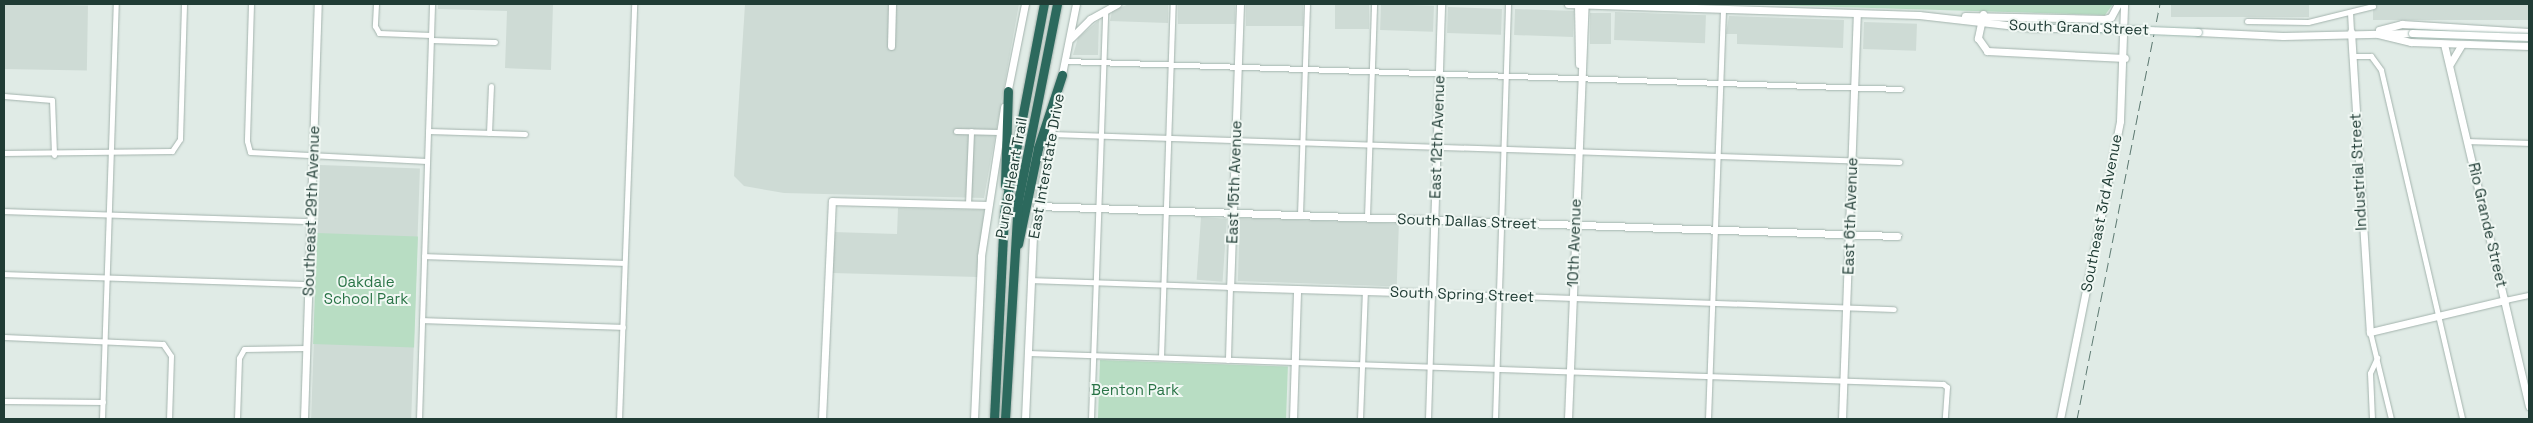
<!DOCTYPE html>
<html>
<head>
<meta charset="utf-8">
<style>
  body { margin:0 }
  #map { position:relative; width:2533px; height:423px; overflow:hidden; background:#e0ebe6; font-family:"Space Grotesk",sans-serif }
  div>[style] { position:absolute }
  [style*='--x'] { left:calc(var(--x)*1px); top:calc(var(--y)*1px); width:calc(var(--w)*1px); rotate:calc(var(--a)*1deg) }
  .built>* { inset:0; background:#cedbd5; transform-origin:0 0 }
  .green>* { inset:0; background:#b8ddc3; transform-origin:0 0 }
  .roads { filter:drop-shadow(0 0 1px #a3b3ad) drop-shadow(0 0 1px #a3b3ad) }
  .street>* { height:5px; margin:-2.5px; padding:0 2.5px; transform-origin:2.5px; border-radius:2.5px; background:#fff }
  .secondary>* { height:7px; margin:-3.5px; padding:0 3.5px; transform-origin:3.5px; border-radius:3.5px; background:#fff }
  .highway>* { height:9px; margin:-4.5px; padding:0 4.5px; transform-origin:4.5px; border-radius:4.5px; background:#2c695d }
  .rail>* { height:1px; margin-top:-0.5px; transform-origin:0; background:repeating-linear-gradient(90deg,#5b7870 0 10px,transparent 0 15px) }
  .bridges { filter:drop-shadow(0 0 1px #9eb7af) drop-shadow(0 0 1px #9eb7af) }
  .secondary-bridge>* { height:7px; margin:-3.5px; padding:0 3.5px; transform-origin:3.5px; border-radius:3.5px; background:#fff }
  span { translate:-50% -50%; white-space:nowrap; text-align:center; line-height:1.15; -webkit-text-stroke:4px #f1f8f4; paint-order:stroke }
  .street-label { font-size:15px; color:#203c35 }
  .park-label { font-size:15px; color:#2a7447 }
  .frame { position:absolute; inset:0; border:5px solid #203c35; pointer-events:none }
</style>
</head>
<body>
<div id="map">
  <div class="built">
    <i style="left:4px;top:4px;width:84px;height:65px;rotate:1deg"></i>
    <i style="clip-path:polygon(438px 4px,553px 4px,551px 70px,505px 68px,507px 11px,438px 9px)"></i>
    <i style="clip-path:polygon(745px 4px,1019px 4px,984px 198px,784px 193px,744px 186px,734px 176px)"></i>
    <i style="clip-path:polygon(1129px 4px,1168px 4px,1168px 23px,1110px 21px,1112px 11px)"></i>
    <i style="left:1178px;top:4px;width:57px;height:20px"></i>
    <i style="left:1246px;top:4px;width:57px;height:22px"></i>
    <i style="left:1335px;top:4px;width:34px;height:25px"></i>
    <i style="left:1381px;top:4px;width:53px;height:26px;rotate:2deg"></i>
    <i style="left:2171px;top:4px;width:138px;height:13px"></i>
    <i style="left:2373px;top:4px;width:156px;height:16px"></i>
    <i style="left:1448px;top:7px;width:54px;height:26px;rotate:2deg"></i>
    <i style="left:1515px;top:9px;width:59px;height:26px;rotate:2deg"></i>
    <i style="left:1615px;top:12px;width:91px;height:28px;rotate:2deg"></i>
    <i style="left:1590px;top:13px;width:21px;height:31px"></i>
    <i style="clip-path:polygon(1729px 16px,1844px 20px,1843px 48px,1737px 44px,1737px 34px,1726px 34px)"></i>
    <i style="clip-path:polygon(1099px 20px,1098px 55px,1073px 55px,1078px 38px)"></i>
    <i style="left:1864px;top:22px;width:53px;height:27px;rotate:2deg"></i>
    <i style="left:320px;top:165px;width:100px;height:254px;rotate:2deg"></i>
    <i style="clip-path:polygon(898px 208px,984px 210px,978px 277px,832px 273px,833px 232px,897px 234px)"></i>
    <i style="left:1201px;top:217px;width:26px;height:63px;rotate:4deg"></i>
    <i style="left:1240px;top:218px;width:159px;height:63px;rotate:2deg"></i>
  </div>
  <div class="green">
    <i style="clip-path:polygon(1738px 4px,2113px 4px,2105px 15px)"></i>
    <i style="left:317px;top:233px;width:101px;height:111px;rotate:2deg"></i>
    <i style="left:1100px;top:360px;width:188px;height:59px;rotate:2deg"></i>
  </div>
  <div class="roads">
    <div class="street">
      <i style="--x:251;--y:4;--w:137;--a:91.7"></i>
      <i style="--x:247;--y:141;--w:11;--a:75"></i>
      <i style="--x:250;--y:152;--w:177;--a:2.9"></i>
      <i style="--x:376;--y:4;--w:22;--a:93"></i>
      <i style="--x:375;--y:26;--w:8;--a:60"></i>
      <i style="--x:379;--y:33;--w:52;--a:2.2"></i>
      <i style="--x:2350;--y:12;--w:20;--a:87"></i>
      <i style="--x:2247;--y:21;--w:61;--a:0.9"></i>
      <i style="--x:2308;--y:22;--w:67;--a:-13.8"></i>
      <i style="--x:431;--y:40;--w:64;--a:1.8"></i>
      <i style="--x:2352;--y:56;--w:19;--a:0"></i>
      <i style="--x:2371;--y:56;--w:17;--a:54"></i>
      <i style="--x:2381;--y:70;--w:358;--a:76.9"></i>
      <i style="--x:1065;--y:61;--w:836;--a:1.92"></i>
      <i style="--x:4;--y:96;--w:48;--a:4.8"></i>
      <i style="--x:52;--y:100;--w:55;--a:87.9"></i>
      <i style="--x:428;--y:131;--w:97;--a:1.8"></i>
      <i style="--x:956;--y:131;--w:43;--a:1.3"></i>
      <i style="--x:489;--y:133;--w:47;--a:-87.6"></i>
      <i style="--x:1051;--y:134;--w:849;--a:1.89"></i>
      <i style="--x:2468;--y:141;--w:61;--a:1.9"></i>
      <i style="--x:4;--y:153;--w:168;--a:-0.7"></i>
      <i style="--x:172;--y:151;--w:14;--a:-56"></i>
      <i style="--x:180;--y:139;--w:135;--a:-88.3"></i>
      <i style="--x:968;--y:204;--w:73;--a:-87.6"></i>
      <i style="--x:4;--y:211;--w:306;--a:1.9"></i>
      <i style="--x:1300;--y:215;--w:211;--a:-88.1"></i>
      <i style="--x:1367;--y:217;--w:213;--a:-88.1"></i>
      <i style="--x:424;--y:256;--w:200;--a:2"></i>
      <i style="--x:4;--y:274;--w:304;--a:1.9"></i>
      <i style="--x:1031;--y:280;--w:199;--a:2"></i>
      <i style="--x:1230;--y:287;--w:73;--a:91.6"></i>
      <i style="--x:2505;--y:300;--w:25;--a:-12"></i>
      <i style="--x:422;--y:320;--w:201;--a:2"></i>
      <i style="--x:2370;--y:332;--w:89;--a:76.4"></i>
      <i style="--x:4;--y:337;--w:159;--a:2.5"></i>
      <i style="--x:163;--y:344;--w:14;--a:56"></i>
      <i style="--x:171;--y:356;--w:63;--a:91.8"></i>
      <i style="--x:1028;--y:353;--w:916;--a:1.94"></i>
      <i style="--x:1943;--y:384;--w:5;--a:37"></i>
      <i style="--x:1947;--y:387;--w:32;--a:94"></i>
      <i style="--x:1161;--y:357;--w:353;--a:-88.1"></i>
      <i style="--x:4;--y:401;--w:99;--a:0.6"></i>
      <i style="--x:102;--y:419;--w:415;--a:-88.1"></i>
      <i style="--x:237;--y:419;--w:61;--a:-88.1"></i>
      <i style="--x:239;--y:358;--w:10;--a:-61"></i>
      <i style="--x:244;--y:349;--w:62;--a:-0.9"></i>
      <i style="--x:419;--y:419;--w:415;--a:-88.2"></i>
      <i style="--x:619;--y:419;--w:415;--a:-87.9"></i>
      <i style="--x:1091;--y:419;--w:409;--a:-88"></i>
      <i style="--x:1360;--y:419;--w:128;--a:-87.8"></i>
      <i style="--x:1428;--y:419;--w:126;--a:-88.2"></i>
      <i style="--x:1432;--y:293;--w:462;--a:2"></i>
      <i style="--x:1495;--y:419;--w:415;--a:-88.2"></i>
      <i style="--x:1708;--y:419;--w:410;--a:-87.9"></i>
      <i style="--x:2372;--y:419;--w:46;--a:-92.5"></i>
      <i style="--x:2370;--y:373;--w:17;--a:-65"></i>
    </div>
    <div class="secondary">
      <i style="--x:1240;--y:4;--w:283;--a:92"></i>
      <i style="--x:1230;--y:287;--w:202;--a:1.7"></i>
      <i style="--x:1432;--y:293;--w:289;--a:-88.2"></i>
      <i style="--x:1568;--y:4;--w:351;--a:1.8"></i>
      <i style="--x:1919;--y:15;--w:115;--a:6.5"></i>
      <i style="--x:2033;--y:28;--w:66;--a:0"></i>
      <i style="--x:1578;--y:4;--w:60;--a:89"></i>
      <i style="--x:1983;--y:14;--w:25;--a:102"></i>
      <i style="--x:1978;--y:38;--w:16;--a:55"></i>
      <i style="--x:1987;--y:51;--w:138;--a:2.9"></i>
      <i style="--x:1965;--y:16;--w:139;--a:1.2"></i>
      <i style="--x:2104;--y:19;--w:7;--a:-16"></i>
      <i style="--x:2111;--y:17;--w:15;--a:-62"></i>
      <i style="--x:2379;--y:30;--w:24;--a:-15"></i>
      <i style="--x:2402;--y:24;--w:127;--a:3.6"></i>
      <i style="--x:2198;--y:32;--w:85;--a:2.7"></i>
      <i style="--x:2283;--y:36;--w:129;--a:-1.3"></i>
      <i style="--x:2351;--y:32;--w:301;--a:86.4"></i>
      <i style="--x:2370;--y:332;--w:139;--a:-13.3"></i>
      <i style="--x:2378;--y:34;--w:34;--a:14"></i>
      <i style="--x:2411;--y:42;--w:118;--a:1.9"></i>
      <i style="--x:1071;--y:38;--w:27;--a:-45"></i>
      <i style="--x:1090;--y:19;--w:31;--a:-29"></i>
      <i style="--x:2444;--y:44;--w:372;--a:76.8"></i>
      <i style="--x:891;--y:46;--w:42;--a:-88.6"></i>
      <i style="--x:2450;--y:64;--w:23;--a:-59"></i>
      <i style="--x:1061;--y:79;--w:76;--a:-78.7"></i>
      <i style="--x:1007;--y:94;--w:92;--a:-78.7"></i>
      <i style="--x:1037;--y:206;--w:861;--a:2"></i>
      <i style="--x:304;--y:419;--w:415;--a:-88.1"></i>
      <i style="--x:822;--y:419;--w:218;--a:-87.4"></i>
      <i style="--x:832;--y:201;--w:154;--a:1.5"></i>
      <i style="--x:974;--y:419;--w:163;--a:-87.5"></i>
      <i style="--x:981;--y:256;--w:151;--a:-81.2"></i>
      <i style="--x:1025;--y:419;--w:183;--a:-87.5"></i>
      <i style="--x:1033;--y:236;--w:138;--a:-80"></i>
      <i style="--x:1293;--y:419;--w:130;--a:-88.2"></i>
      <i style="--x:1568;--y:419;--w:415;--a:-87.7"></i>
      <i style="--x:1842;--y:419;--w:406;--a:-87.9"></i>
      <i style="--x:2060;--y:419;--w:304;--a:-78.6"></i>
      <i style="--x:2120;--y:121;--w:117;--a:-88"></i>
    </div>
    <div class="highway">
      <i style="--x:1005;--y:185;--w:94;--a:-88.2"></i>
      <i style="--x:1018;--y:244;--w:98;--a:-78.2"></i>
      <i style="--x:1038;--y:148;--w:77;--a:-71.8"></i>
      <i style="--x:994;--y:419;--w:206;--a:-87.2"></i>
      <i style="--x:1004;--y:213;--w:213;--a:-79.2"></i>
      <i style="--x:1005;--y:419;--w:218;--a:-86.6"></i>
      <i style="--x:1018;--y:201;--w:201;--a:-78.8"></i>
    </div>
  </div>
  <div class="rail">
    <i style="--x:2077;--y:419;--w:423;--a:-78.7"></i>
  </div>
  <div class="bridges">
    <div class="secondary-bridge">
      <i style="--x:2099;--y:28;--w:99;--a:2.3"></i>
      <i style="--x:2412;--y:33;--w:117;--a:2"></i>
    </div>
  </div>
  <div class="street-label">
    <span style="left:2079px;top:27px;rotate:2deg">South Grand Street</span>
    <span style="left:1437px;top:137px;rotate:-88deg">East 12th Avenue</span>
    <span style="left:1046px;top:166px;rotate:-80deg">East Interstate Drive</span>
    <span style="left:2358px;top:172px;rotate:-93deg">Industrial Street</span>
    <span style="left:1011px;top:178px;rotate:-80deg">Purple Heart Trail</span>
    <span style="left:1234px;top:182px;rotate:-88deg">East 15th Avenue</span>
    <span style="left:311px;top:211px;rotate:-88deg">Southeast 29th Avenue</span>
    <span style="left:2101px;top:213px;rotate:-79deg">Southeast 3rd Avenue</span>
    <span style="left:1850px;top:216px;rotate:-88deg">East 6th Avenue</span>
    <span style="left:1467px;top:221px;rotate:2deg">South Dallas Street</span>
    <span style="left:2488px;top:225px;rotate:77deg">Rio Grande Street</span>
    <span style="left:1574px;top:243px;rotate:-88deg">10th Avenue</span>
    <span style="left:1462px;top:294px;rotate:2deg">South Spring Street</span>
  </div>
  <div class="park-label">
    <span style="left:366px;top:290px">Oakdale<br>School Park</span>
    <span style="left:1135px;top:390px">Benton Park</span>
  </div>
  <div class="frame"></div>
</div>
</body>
</html>
